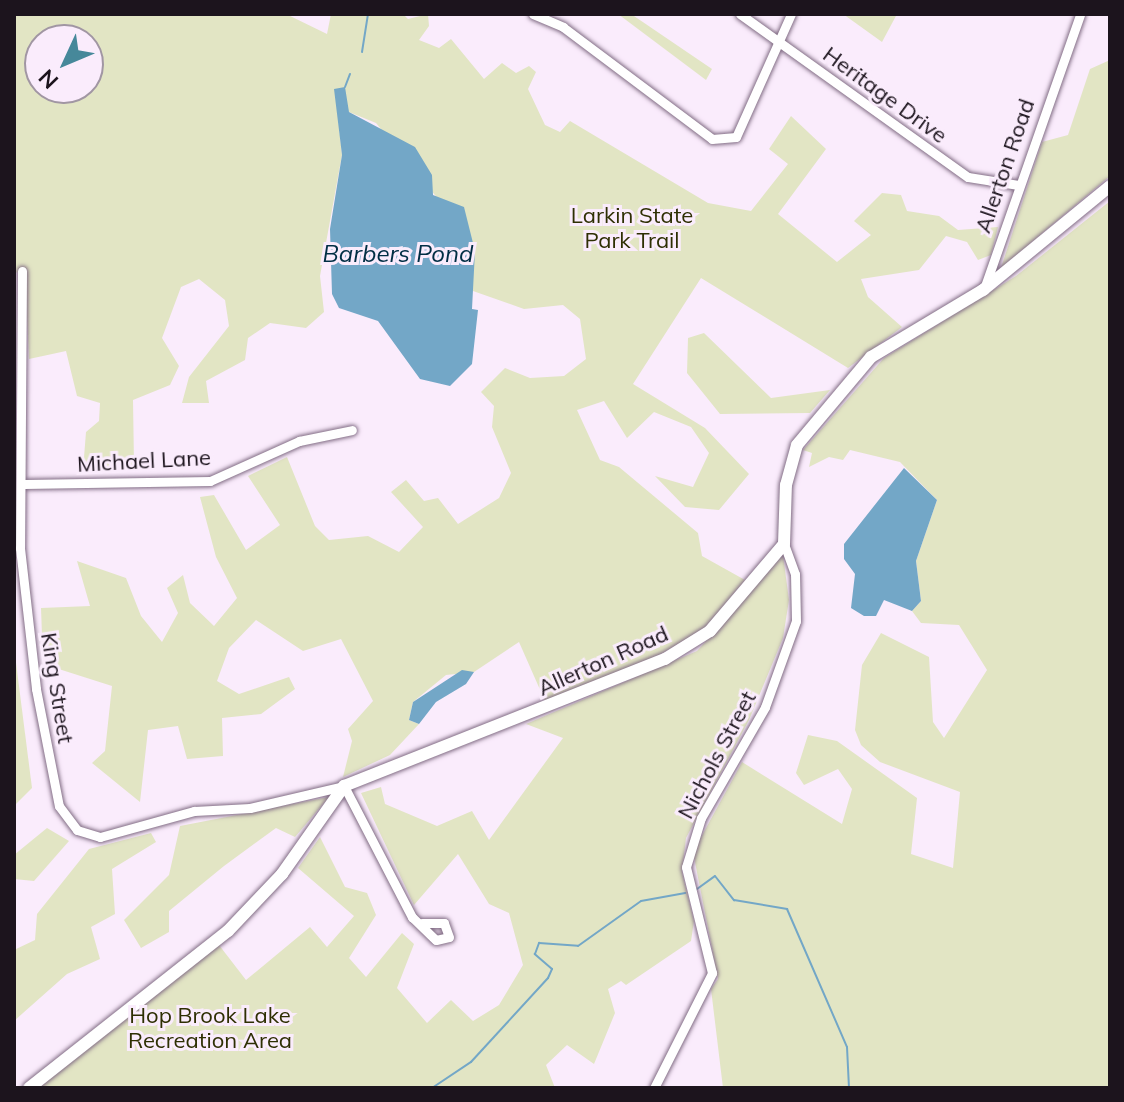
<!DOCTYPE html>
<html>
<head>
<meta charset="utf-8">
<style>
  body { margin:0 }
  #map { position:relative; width:1124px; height:1102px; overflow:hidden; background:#faecfc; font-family:Mulish,sans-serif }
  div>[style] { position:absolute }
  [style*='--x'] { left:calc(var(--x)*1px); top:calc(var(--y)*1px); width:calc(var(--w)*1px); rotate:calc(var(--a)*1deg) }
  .green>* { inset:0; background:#e2e5c4 }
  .water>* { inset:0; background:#73a7c7 }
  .stream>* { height:2px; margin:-1px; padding:0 1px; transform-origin:1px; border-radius:1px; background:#73a7c7 }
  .roads { filter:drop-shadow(0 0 2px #826d85) drop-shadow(0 0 2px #826d85) }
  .street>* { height:9px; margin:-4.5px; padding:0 4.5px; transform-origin:4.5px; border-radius:4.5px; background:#fff }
  .secondary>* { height:12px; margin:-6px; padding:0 6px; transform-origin:6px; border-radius:6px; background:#fff }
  span { translate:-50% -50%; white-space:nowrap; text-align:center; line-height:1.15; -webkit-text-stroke:6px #faecfc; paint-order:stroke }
  .street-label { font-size:22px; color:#1c141d }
  .park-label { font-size:22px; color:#2e2f03 }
  .water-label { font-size:24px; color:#002e44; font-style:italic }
  .frame { position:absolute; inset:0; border:16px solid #1c141d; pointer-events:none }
  .north { position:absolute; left:24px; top:24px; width:80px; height:80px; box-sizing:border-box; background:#faecfc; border:2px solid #a196a3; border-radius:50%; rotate:226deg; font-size:22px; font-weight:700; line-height:32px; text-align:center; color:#1c141d }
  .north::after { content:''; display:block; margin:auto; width:28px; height:36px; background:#46889a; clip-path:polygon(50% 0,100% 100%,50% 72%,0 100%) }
</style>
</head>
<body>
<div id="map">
  <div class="green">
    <i style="clip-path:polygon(evenodd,14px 14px,286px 14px,327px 34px,331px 14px,403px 14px,408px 19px,428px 14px,429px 26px,419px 40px,439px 48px,451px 39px,484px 79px,502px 63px,516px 73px,529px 66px,536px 72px,528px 89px,545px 125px,560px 132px,570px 121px,708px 203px,751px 211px,788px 164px,769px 149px,791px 116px,826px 149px,778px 214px,837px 262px,871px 235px,854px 221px,882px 193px,901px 195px,907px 211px,939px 216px,958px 230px,998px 227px,991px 255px,978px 260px,967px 242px,946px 236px,919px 270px,861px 279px,868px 297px,902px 327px,848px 368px,701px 278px,633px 384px,705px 428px,749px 474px,719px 510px,685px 507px,655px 476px,693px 487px,709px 453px,691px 427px,654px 412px,627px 438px,604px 401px,577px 410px,600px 460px,619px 467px,698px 533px,702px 556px,745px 580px,704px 629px,659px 655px,545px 701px,519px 642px,474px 672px,446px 675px,413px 702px,409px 720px,419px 724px,390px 755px,343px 777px,352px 741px,348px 729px,373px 701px,341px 639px,303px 651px,256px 620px,229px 648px,217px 681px,239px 694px,289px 677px,295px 689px,261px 714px,222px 718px,223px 756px,187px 759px,178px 726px,148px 730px,140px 802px,92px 763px,105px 751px,112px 686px,43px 664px,41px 608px,90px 606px,77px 561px,126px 578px,141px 616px,162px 642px,178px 613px,167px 588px,183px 575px,190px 603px,214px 626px,237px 598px,216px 557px,200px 497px,214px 495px,246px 550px,280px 525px,248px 476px,287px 457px,315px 526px,329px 540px,368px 536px,399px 552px,423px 527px,391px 492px,406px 480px,424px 501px,438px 498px,458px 524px,499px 498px,511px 473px,492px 427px,494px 406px,481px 392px,505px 368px,530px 378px,564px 376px,586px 359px,580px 319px,563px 305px,524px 309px,473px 291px,471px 261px,439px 200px,376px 123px,349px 112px,336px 97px,342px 155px,320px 276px,324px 312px,306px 328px,270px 323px,248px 338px,245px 360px,206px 381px,209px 403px,182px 403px,189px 377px,229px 326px,225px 300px,199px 279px,181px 287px,162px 338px,179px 366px,170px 385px,133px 400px,134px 464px,117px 472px,83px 470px,86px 432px,99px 421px,100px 403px,77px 396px,66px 351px,29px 359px,25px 271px,14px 273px,14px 14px,40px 40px,88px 40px,88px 88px,40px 88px,40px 40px)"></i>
    <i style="clip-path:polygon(618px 14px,631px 14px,712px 69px,706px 80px)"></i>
    <i style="clip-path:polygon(843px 14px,897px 14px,882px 42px)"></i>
    <i style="clip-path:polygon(1110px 60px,1110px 176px,1001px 268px,1042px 142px,1068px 135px,1090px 69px)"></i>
    <i style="clip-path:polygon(1110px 201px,1110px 1088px,723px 1088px,711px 989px,718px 979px,693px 852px,742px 762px,842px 824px,852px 789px,838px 769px,804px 785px,796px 773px,808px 735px,837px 741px,917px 798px,911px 854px,953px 868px,960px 792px,880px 762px,861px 745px,855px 730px,862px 665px,881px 633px,929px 657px,933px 722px,944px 738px,987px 670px,959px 625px,921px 623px,912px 611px,921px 601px,916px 561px,937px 500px,900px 462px,850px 450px,843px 460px,829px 457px,809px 467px,812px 453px,803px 450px,884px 358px,1016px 276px)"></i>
    <i style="clip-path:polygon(704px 333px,771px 398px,830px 390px,810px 413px,720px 414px,687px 373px,688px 338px)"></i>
    <i style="clip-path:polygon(783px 555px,789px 600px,783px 638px,749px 720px,686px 838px,682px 872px,694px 921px,691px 941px,626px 985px,621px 981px,608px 989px,615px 1013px,594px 1064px,567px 1045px,546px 1065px,555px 1088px,37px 1088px,219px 945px,246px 980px,310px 927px,327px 947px,354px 916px,298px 868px,320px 837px,345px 887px,367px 893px,376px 915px,349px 958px,366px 977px,402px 933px,414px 944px,397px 988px,427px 1023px,451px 1000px,473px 1021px,499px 1005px,523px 965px,509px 913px,489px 904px,458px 854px,414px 905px,361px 793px,381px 787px,385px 804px,437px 826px,472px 811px,489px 840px,563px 738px,526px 724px,697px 651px)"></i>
    <i style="clip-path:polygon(14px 647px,32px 788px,14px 806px)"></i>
    <i style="clip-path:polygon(329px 797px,295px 837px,276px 828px,224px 866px,169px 911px,169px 932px,141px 948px,124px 920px,169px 875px,180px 826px)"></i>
    <i style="clip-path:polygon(47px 828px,69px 841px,34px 881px,14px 879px,14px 855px)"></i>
    <i style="clip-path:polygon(151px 833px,156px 842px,112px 869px,115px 914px,91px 927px,100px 959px,67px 974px,14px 1021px,14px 950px,35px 940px,37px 914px,89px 849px)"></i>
  </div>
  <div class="water">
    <i style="clip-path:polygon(345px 87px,349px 112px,415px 147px,432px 175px,433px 195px,464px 207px,475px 251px,472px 309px,478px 310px,472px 364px,450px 386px,420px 379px,378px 321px,339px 308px,332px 294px,330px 229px,342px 155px,334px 89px)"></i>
    <i style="clip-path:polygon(904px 468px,937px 500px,916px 561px,921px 601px,912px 611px,884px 600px,876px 616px,864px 616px,851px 608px,855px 574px,844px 559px,844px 544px)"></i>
    <i style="clip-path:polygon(462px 670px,474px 672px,466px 684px,436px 702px,419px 724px,409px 720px,413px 702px)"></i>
  </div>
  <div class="stream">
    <i style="--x:362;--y:52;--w:38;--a:-81"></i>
    <i style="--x:345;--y:87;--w:14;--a:-69"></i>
    <i style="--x:697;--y:889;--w:22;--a:-36"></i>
    <i style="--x:715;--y:876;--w:31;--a:52"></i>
    <i style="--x:734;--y:900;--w:54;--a:9.6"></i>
    <i style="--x:787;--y:909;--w:150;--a:66.5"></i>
    <i style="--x:847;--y:1047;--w:41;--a:87.2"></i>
    <i style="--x:432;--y:1088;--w:47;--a:-33.7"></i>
    <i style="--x:471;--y:1062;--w:114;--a:-47.5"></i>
    <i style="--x:548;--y:978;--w:10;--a:-66"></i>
    <i style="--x:552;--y:969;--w:23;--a:-139"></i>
    <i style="--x:535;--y:954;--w:12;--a:-70"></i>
    <i style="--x:539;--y:943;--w:39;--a:4"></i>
    <i style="--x:578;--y:946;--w:77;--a:-35.5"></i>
    <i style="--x:641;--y:901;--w:45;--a:-10.3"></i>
  </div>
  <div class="roads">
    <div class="street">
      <i style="--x:533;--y:14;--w:33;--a:23"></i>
      <i style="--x:563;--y:27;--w:186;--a:36.9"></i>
      <i style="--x:712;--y:139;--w:24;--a:-5"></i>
      <i style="--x:736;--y:137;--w:135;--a:-65.9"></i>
      <i style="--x:740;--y:14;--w:280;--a:35.6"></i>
      <i style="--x:968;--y:177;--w:51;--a:9.1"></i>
      <i style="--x:22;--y:271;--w:277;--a:90.4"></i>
      <i style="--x:20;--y:548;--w:142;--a:83.5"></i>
      <i style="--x:36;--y:689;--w:119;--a:78.9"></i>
      <i style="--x:59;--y:806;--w:30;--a:53"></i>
      <i style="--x:77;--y:830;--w:24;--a:17"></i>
      <i style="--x:100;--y:837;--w:98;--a:-15.5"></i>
      <i style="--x:194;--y:811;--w:56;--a:-3.1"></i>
      <i style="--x:250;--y:808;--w:97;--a:-13.2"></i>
      <i style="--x:344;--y:786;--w:148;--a:62.6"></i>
      <i style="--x:412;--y:917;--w:33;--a:44"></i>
      <i style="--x:436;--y:940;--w:13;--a:-13"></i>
      <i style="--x:449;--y:937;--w:15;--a:-110"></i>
      <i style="--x:444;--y:923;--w:22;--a:180"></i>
      <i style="--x:985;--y:286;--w:288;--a:-70.7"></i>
      <i style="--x:24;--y:484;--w:186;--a:-0.9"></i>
      <i style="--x:210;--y:481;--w:98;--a:-24.2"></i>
      <i style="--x:299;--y:441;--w:54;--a:-11.7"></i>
      <i style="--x:654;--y:1088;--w:129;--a:-63.2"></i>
      <i style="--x:712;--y:973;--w:109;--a:-103.8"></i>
      <i style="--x:686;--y:867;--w:51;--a:-73"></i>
      <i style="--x:701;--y:818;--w:128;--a:-60"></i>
      <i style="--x:765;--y:707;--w:91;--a:-70.2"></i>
      <i style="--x:796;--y:621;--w:47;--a:-91.2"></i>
      <i style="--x:795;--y:574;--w:32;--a:-110"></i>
    </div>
    <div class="secondary">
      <i style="--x:29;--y:1088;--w:253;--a:-38.3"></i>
      <i style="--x:228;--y:931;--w:79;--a:-46.5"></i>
      <i style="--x:282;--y:874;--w:108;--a:-54.8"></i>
      <i style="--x:344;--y:786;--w:345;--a:-21.6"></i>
      <i style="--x:665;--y:659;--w:53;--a:-31.9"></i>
      <i style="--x:710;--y:631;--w:114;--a:-49.6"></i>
      <i style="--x:784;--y:544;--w:59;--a:-88.1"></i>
      <i style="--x:786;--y:485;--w:41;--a:-74.6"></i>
      <i style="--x:797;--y:445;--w:115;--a:-49.9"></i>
      <i style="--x:871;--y:357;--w:131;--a:-30.9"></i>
      <i style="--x:983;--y:290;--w:164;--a:-39.3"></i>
    </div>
  </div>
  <div class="street-label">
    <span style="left:885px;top:95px;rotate:36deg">Heritage Drive</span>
    <span style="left:1005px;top:166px;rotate:-71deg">Allerton Road</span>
    <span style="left:144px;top:461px;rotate:-3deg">Michael Lane</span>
    <span style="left:603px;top:661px;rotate:-24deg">Allerton Road</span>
    <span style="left:57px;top:688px;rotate:81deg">King Street</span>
    <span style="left:717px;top:755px;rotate:-62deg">Nichols Street</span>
  </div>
  <div class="park-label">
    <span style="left:632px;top:228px">Larkin State<br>Park Trail</span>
    <span style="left:210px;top:1028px">Hop Brook Lake<br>Recreation Area</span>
  </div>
  <div class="water-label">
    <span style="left:398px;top:254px">Barbers Pond</span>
  </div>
  <div class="frame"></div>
  <div class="north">N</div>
</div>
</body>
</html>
